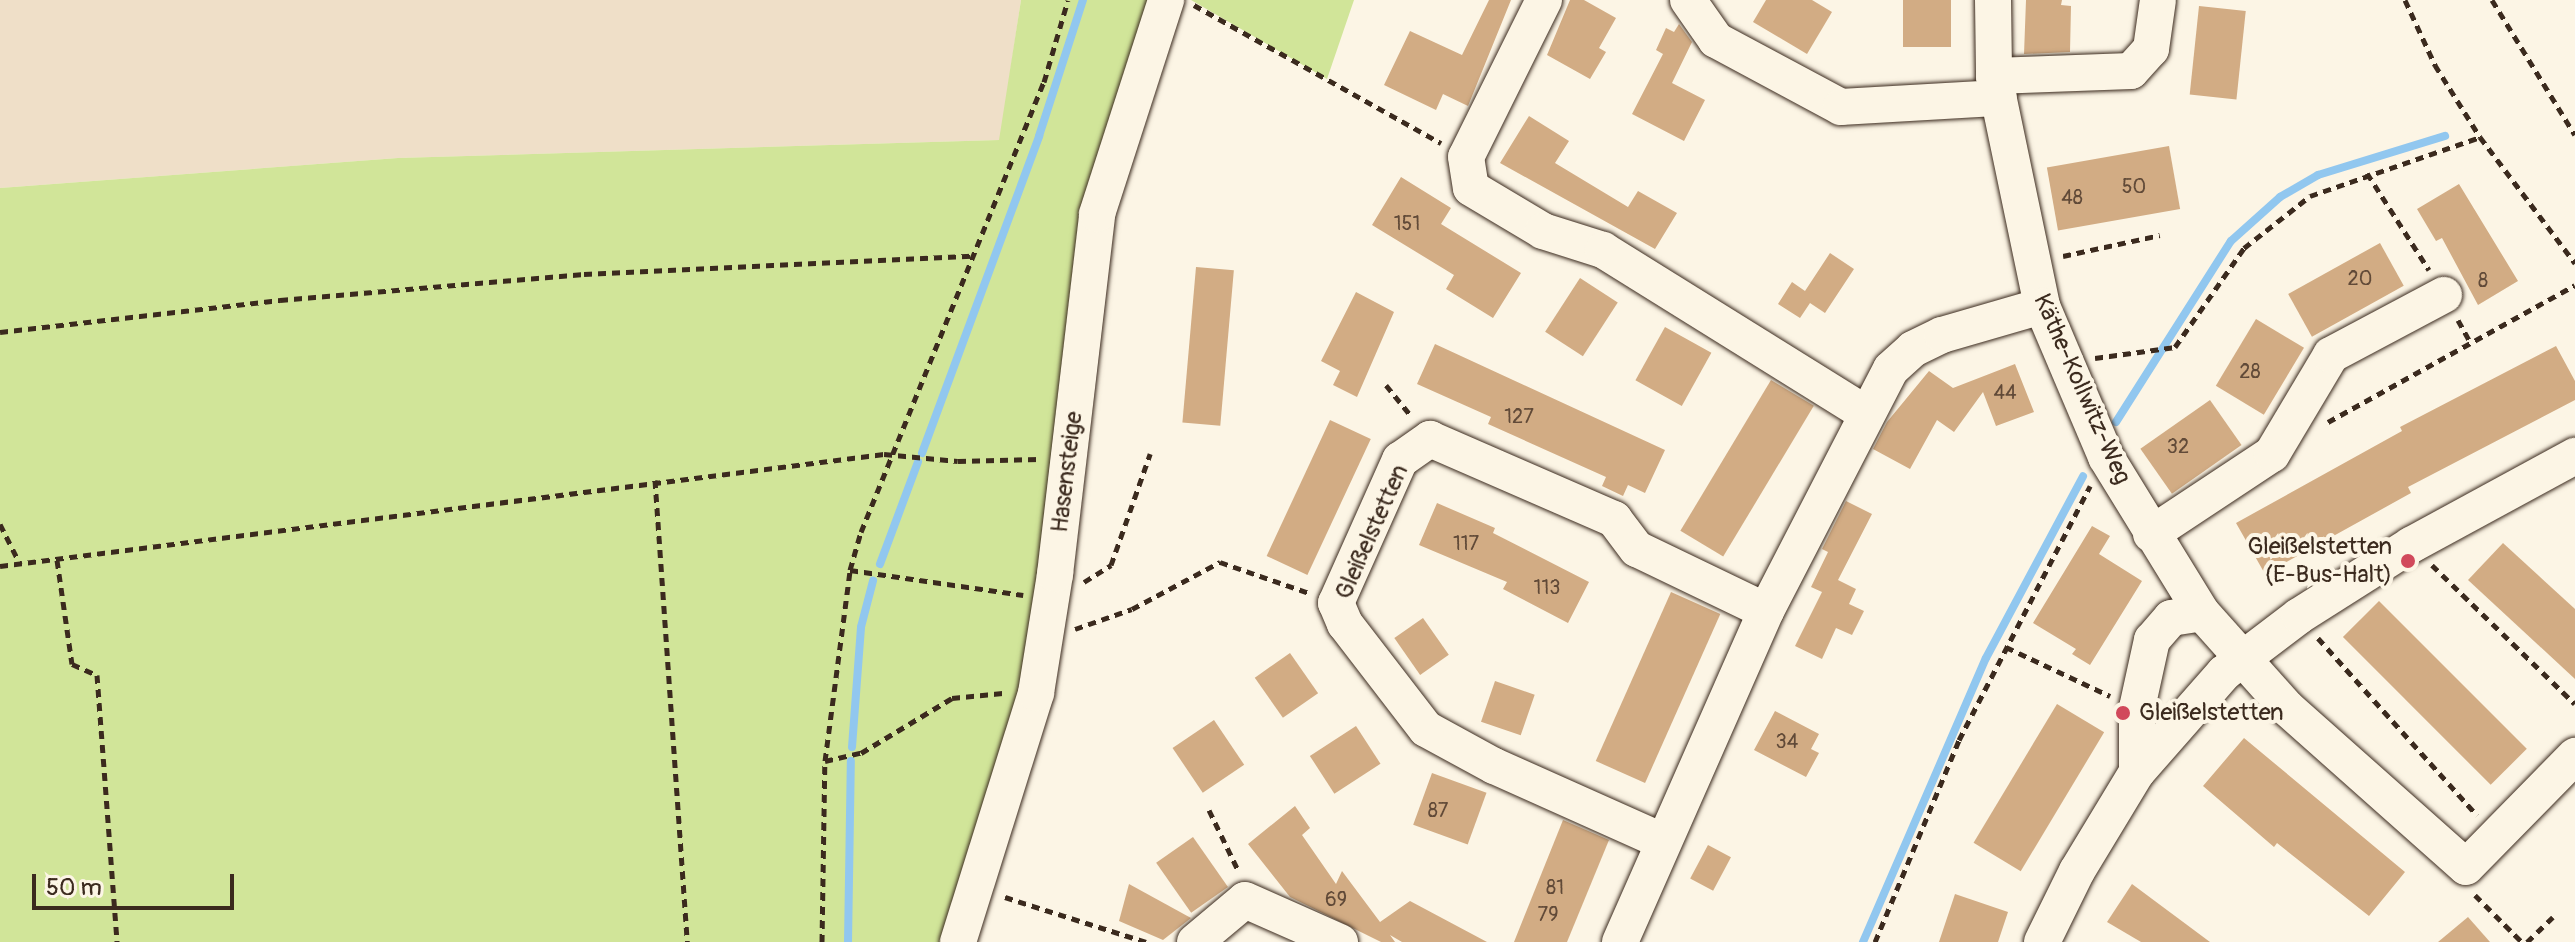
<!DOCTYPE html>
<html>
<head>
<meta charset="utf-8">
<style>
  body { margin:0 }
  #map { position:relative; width:2575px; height:942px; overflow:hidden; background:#fcf5e5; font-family:Pangolin,sans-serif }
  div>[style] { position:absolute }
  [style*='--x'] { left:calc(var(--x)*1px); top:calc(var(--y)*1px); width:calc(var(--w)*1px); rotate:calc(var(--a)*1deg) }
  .built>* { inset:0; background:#efdfc8 }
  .green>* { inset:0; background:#d1e599 }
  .stream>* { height:8px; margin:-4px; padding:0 4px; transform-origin:4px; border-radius:4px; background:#91c7ef }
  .building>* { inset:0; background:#d2ac84; transform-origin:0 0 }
  .path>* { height:5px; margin-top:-2.5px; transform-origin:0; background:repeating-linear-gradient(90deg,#3b2a1e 0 8px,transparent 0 14px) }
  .roads { filter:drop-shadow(0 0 2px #3b2a1e) drop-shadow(0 0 2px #3b2a1e) }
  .minor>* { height:36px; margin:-18px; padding:0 18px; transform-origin:18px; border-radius:18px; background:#fcf5e5 }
  .dots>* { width:22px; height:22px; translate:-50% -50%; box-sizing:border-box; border:4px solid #fcf5e5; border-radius:50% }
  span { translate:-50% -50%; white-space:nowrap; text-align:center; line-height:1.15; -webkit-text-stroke:8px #fcf5e5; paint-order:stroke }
  .number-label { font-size:20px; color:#614a38 }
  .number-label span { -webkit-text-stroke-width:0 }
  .street-label { font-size:24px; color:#3b2a1e }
  .poi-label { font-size:24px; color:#3b2a1e }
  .right { translate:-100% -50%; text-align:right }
  .left { translate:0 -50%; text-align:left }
  .scale { position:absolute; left:32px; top:874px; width:202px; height:36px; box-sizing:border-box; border:4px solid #3b2a1e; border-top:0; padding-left:10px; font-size:24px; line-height:28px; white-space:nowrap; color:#3b2a1e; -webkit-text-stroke:6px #fcf5e5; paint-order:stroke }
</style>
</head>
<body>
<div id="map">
  <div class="built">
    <i style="clip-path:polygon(0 0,1021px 0,1000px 140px,398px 158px,0 188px)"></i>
  </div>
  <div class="green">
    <i style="clip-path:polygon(1021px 0,1158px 0,1141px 39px,1040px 638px,951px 942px,0 942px,0 188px,398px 158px,999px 140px)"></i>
    <i style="clip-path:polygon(1191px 0,1354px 0,1327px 79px)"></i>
  </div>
  <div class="stream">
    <i style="--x:2116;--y:422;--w:214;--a:-57.6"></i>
    <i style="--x:2231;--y:241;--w:66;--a:-41.9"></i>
    <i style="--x:2280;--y:197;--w:44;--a:-30.1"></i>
    <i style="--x:2318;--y:175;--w:133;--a:-17.1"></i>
    <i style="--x:922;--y:453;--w:338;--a:-69.7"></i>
    <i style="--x:1039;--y:136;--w:143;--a:-72.1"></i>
    <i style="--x:880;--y:564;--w:109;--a:-69.6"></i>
    <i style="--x:852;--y:747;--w:120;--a:-85.7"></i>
    <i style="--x:861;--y:627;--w:48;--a:-75.4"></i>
    <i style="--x:848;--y:942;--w:181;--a:-89.1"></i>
    <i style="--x:1863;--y:942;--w:309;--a:-66.6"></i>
    <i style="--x:1986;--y:658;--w:206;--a:-61.9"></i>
  </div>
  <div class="building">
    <i style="clip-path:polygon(1489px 0,1511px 0,1468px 106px,1443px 94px,1436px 110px,1384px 85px,1410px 31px,1462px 55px)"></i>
    <i style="clip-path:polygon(1570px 0,1584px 0,1616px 18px,1599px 48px,1606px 52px,1590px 79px,1547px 55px)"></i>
    <i style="clip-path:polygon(1766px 0,1812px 0,1832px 12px,1807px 54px,1753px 22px)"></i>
    <i style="left:1903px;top:0;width:48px;height:47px"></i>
    <i style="clip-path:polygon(2026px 0,2062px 0,2061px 5px,2071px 6px,2070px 52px,2024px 54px)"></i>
    <i style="left:2199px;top:6px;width:47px;height:89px;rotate:6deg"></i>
    <i style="clip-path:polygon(1679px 24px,1692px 42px,1672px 83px,1705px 100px,1684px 141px,1632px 114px,1663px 54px,1656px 50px,1666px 28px,1674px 32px)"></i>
    <i style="clip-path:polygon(1529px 116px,1569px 141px,1555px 163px,1628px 207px,1638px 191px,1677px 213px,1655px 249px,1500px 163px)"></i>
    <i style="left:2169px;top:146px;width:64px;height:124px;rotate:80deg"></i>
    <i style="clip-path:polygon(1401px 177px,1451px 208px,1441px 224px,1521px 273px,1493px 318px,1446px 289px,1454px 275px,1372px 225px)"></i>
    <i style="clip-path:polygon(2459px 184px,2518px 281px,2478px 305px,2442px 238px,2436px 241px,2417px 209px)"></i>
    <i style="left:2380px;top:243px;width:49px;height:105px;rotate:61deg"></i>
    <i style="clip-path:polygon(1830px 253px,1854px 269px,1825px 313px,1810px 303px,1800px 318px,1778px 304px,1792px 282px,1805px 291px)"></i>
    <i style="left:1196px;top:267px;width:38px;height:156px;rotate:5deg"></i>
    <i style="left:1580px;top:278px;width:45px;height:64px;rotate:33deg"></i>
    <i style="clip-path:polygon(1356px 292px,1394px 312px,1357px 397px,1333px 385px,1340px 371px,1321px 361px)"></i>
    <i style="left:2256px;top:319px;width:56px;height:78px;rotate:31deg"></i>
    <i style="left:1665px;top:327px;width:53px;height:61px;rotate:29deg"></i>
    <i style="clip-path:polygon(1435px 344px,1665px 450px,1645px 493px,1628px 485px,1623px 496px,1602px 486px,1606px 477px,1488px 424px,1491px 417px,1417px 384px)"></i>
    <i style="clip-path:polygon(2556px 346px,2575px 381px,2575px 400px,2408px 487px,2411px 493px,2265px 574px,2236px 523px,2402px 431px,2400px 427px)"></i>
    <i style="clip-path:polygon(2015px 364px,2034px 412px,1996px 426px,1983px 392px,1954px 432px,1937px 420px,1910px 469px,1873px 449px,1887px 422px,1929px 371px,1953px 388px)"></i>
    <i style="left:1771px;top:380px;width:50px;height:176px;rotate:31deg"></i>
    <i style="left:2210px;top:400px;width:55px;height:85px;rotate:55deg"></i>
    <i style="left:1330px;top:420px;width:45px;height:150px;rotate:25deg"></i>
    <i style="clip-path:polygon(1846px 501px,1872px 514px,1838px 580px,1856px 589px,1849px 604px,1864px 611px,1852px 635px,1836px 628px,1822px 659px,1795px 646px,1822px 592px,1811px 587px,1828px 552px,1822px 549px)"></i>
    <i style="clip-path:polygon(1437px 503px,1495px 528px,1493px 533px,1589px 582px,1568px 623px,1503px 589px,1507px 582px,1419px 545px)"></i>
    <i style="clip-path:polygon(2092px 526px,2110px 536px,2099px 554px,2142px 581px,2090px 665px,2072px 654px,2076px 649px,2033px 623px)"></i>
    <i style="clip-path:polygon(2503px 543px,2575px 609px,2575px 679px,2468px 580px)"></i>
    <i style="left:1671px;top:592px;width:54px;height:185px;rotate:24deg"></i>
    <i style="left:2379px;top:601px;width:209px;height:51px;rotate:45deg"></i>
    <i style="left:1423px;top:618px;width:45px;height:35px;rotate:55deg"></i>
    <i style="left:1290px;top:653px;width:49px;height:43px;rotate:55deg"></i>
    <i style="left:1495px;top:681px;width:42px;height:43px;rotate:19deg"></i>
    <i style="left:2057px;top:704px;width:55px;height:162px;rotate:31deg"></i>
    <i style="clip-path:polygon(1775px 711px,1819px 734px,1811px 749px,1819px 753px,1806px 777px,1754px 750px)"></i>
    <i style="left:1214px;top:720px;width:54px;height:50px;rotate:56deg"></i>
    <i style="left:1356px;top:726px;width:45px;height:55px;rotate:57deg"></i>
    <i style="clip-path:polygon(2244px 738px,2405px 872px,2369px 916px,2277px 843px,2274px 847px,2203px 786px)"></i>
    <i style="left:1432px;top:773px;width:58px;height:55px;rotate:20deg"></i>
    <i style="clip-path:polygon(1295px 806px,1310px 828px,1302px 835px,1336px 884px,1342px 871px,1380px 922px,1410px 901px,1487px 942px,1402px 942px,1390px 935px,1395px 942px,1381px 942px,1290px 897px,1248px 844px)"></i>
    <i style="clip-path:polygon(1563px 820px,1609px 840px,1567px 942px,1514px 942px)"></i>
    <i style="left:1193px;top:837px;width:61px;height:45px;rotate:55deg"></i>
    <i style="left:1708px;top:845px;width:26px;height:38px;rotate:28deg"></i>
    <i style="clip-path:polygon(1129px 884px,1191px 918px,1163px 940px,1119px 921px)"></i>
    <i style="clip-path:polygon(2132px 884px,2210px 942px,2141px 942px,2107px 922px)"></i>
    <i style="clip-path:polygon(1955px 894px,2008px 912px,1998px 942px,1939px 942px)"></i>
    <i style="clip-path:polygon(2468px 917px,2490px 942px,2438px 942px)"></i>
  </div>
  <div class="path">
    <i style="--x:2405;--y:0;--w:72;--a:65.2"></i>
    <i style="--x:2435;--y:65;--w:85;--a:58"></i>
    <i style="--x:2480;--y:137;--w:158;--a:53"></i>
    <i style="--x:2492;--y:0;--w:158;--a:58.4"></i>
    <i style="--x:1194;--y:5;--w:283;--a:29.2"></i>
    <i style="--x:2367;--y:173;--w:115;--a:57.4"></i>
    <i style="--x:2063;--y:256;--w:99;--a:-12.2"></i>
    <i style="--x:2458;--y:320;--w:23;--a:61"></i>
    <i style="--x:0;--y:332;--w:282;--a:-6.5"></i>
    <i style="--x:280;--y:300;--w:305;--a:-4.9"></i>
    <i style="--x:584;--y:274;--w:388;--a:-2.7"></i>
    <i style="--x:2095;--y:358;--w:81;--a:-7.8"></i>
    <i style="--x:2175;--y:347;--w:121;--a:-55.1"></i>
    <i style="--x:2244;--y:248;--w:84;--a:-38.2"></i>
    <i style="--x:2310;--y:196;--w:180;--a:-19.1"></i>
    <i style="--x:1386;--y:385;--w:41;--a:50.9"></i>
    <i style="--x:2328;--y:422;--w:282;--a:-29"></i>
    <i style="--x:655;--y:480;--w:463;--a:86"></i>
    <i style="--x:0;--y:524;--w:45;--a:63.4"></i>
    <i style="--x:57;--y:560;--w:105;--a:81.8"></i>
    <i style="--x:72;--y:664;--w:27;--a:24"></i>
    <i style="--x:97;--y:675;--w:268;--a:85.7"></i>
    <i style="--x:2432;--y:565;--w:199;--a:44.2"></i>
    <i style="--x:0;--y:566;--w:891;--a:-7.22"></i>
    <i style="--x:884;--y:454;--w:74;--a:5.4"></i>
    <i style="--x:958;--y:461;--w:82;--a:-1.4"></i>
    <i style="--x:850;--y:570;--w:175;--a:8.2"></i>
    <i style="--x:1084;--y:582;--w:32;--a:-32"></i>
    <i style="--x:1111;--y:565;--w:118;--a:-70.6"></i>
    <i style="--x:1075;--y:629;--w:60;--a:-19.3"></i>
    <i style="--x:1132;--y:609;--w:100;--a:-28.1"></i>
    <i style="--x:1220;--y:562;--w:94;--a:19.2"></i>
    <i style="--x:2318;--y:638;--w:238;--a:48.1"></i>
    <i style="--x:2006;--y:647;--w:115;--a:25.2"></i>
    <i style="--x:825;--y:761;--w:37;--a:-13"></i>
    <i style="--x:861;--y:753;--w:106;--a:-31.1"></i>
    <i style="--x:952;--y:698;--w:51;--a:-5.6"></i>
    <i style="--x:1209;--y:810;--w:67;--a:64.2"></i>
    <i style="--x:2475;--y:895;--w:66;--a:45"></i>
    <i style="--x:1005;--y:897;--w:148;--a:17.7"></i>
    <i style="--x:822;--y:942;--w:181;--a:-89.1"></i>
    <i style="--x:825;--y:761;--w:193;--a:-82.5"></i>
    <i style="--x:850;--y:570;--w:40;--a:-74"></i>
    <i style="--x:861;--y:532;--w:486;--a:-67.9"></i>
    <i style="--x:1044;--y:82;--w:85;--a:-73.7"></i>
    <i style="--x:1875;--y:942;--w:219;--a:-67.4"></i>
    <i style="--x:1959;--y:740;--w:286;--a:-62.7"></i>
    <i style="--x:2527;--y:942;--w:36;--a:-44"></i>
  </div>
  <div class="roads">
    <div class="minor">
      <i style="--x:1544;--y:0;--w:175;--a:116.4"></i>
      <i style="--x:1466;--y:157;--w:31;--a:81"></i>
      <i style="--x:1471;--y:188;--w:84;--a:30.8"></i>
      <i style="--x:1543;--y:231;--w:63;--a:17.6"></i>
      <i style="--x:1603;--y:250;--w:309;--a:31.9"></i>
      <i style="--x:1688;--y:0;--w:49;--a:55"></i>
      <i style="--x:1716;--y:40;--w:142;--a:28.2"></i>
      <i style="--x:1841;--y:107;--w:158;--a:-3.3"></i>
      <i style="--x:1993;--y:0;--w:76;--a:89.2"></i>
      <i style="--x:1994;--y:76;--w:235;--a:78.2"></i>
      <i style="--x:2042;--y:306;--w:164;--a:67"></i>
      <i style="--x:2106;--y:457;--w:183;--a:58.4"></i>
      <i style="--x:2202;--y:613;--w:127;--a:48.2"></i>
      <i style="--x:2287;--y:708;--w:239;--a:41.6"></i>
      <i style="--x:2466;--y:867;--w:156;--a:-45.5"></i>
      <i style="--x:1994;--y:76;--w:137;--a:-2.1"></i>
      <i style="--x:2131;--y:71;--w:30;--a:-48"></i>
      <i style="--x:2151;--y:49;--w:49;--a:-81.9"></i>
      <i style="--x:2151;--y:534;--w:145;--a:-33.5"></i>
      <i style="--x:2272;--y:454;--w:115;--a:-59.2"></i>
      <i style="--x:2331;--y:355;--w:128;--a:-28"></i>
      <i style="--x:2137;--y:772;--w:64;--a:-90"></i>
      <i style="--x:2137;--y:708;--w:70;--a:-77.6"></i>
      <i style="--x:2152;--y:640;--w:29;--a:-49"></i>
      <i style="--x:2171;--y:618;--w:31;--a:-9"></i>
      <i style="--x:1662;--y:841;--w:184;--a:-155.9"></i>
      <i style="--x:1494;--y:766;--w:77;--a:-151.4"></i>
      <i style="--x:1426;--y:729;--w:133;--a:-127.6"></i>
      <i style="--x:1345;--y:624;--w:23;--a:-113"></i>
      <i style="--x:1336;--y:603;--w:157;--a:-65.9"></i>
      <i style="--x:1400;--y:460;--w:37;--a:-35"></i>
      <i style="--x:1430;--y:439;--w:201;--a:23.5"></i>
      <i style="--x:1614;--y:519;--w:38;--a:53"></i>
      <i style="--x:1637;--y:549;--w:143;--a:25.7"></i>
      <i style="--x:958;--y:942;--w:261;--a:-72.6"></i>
      <i style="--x:1036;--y:693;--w:121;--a:-80.9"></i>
      <i style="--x:1055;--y:574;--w:362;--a:-83.3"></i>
      <i style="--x:1097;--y:214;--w:225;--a:-72.1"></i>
      <i style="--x:1195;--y:942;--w:65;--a:-40"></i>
      <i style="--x:1245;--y:900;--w:104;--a:23.9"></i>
      <i style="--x:1620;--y:942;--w:362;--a:-66.2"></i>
      <i style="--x:1766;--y:611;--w:272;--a:-62.7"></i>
      <i style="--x:1891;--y:369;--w:30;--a:-42"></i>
      <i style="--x:1913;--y:349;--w:32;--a:-26"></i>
      <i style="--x:1942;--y:335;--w:104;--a:-16.2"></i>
      <i style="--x:2042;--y:942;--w:79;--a:-63.8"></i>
      <i style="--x:2077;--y:871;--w:116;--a:-58.8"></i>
      <i style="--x:2137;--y:772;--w:132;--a:-48.7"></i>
      <i style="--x:2224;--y:673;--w:94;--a:-37.2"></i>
      <i style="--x:2299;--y:616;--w:133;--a:-32.4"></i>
      <i style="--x:2411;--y:545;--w:187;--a:-28.5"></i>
    </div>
  </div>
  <div class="dots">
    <i style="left:2408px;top:561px;background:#d1495b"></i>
    <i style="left:2123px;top:713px;background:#d1495b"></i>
  </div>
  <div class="number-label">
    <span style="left:2134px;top:186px">50</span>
    <span style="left:2072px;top:197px">48</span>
    <span style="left:1407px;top:223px">151</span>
    <span style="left:2360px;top:278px">20</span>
    <span style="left:2483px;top:280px">8</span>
    <span style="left:2250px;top:371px">28</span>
    <span style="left:2005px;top:392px">44</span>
    <span style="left:1519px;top:416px">127</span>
    <span style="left:2178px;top:446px">32</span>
    <span style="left:1466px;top:543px">117</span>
    <span style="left:1547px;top:587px">113</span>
    <span style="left:1787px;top:741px">34</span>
    <span style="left:1438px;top:810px">87</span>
    <span style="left:1555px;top:887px">81</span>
    <span style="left:1336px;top:899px">69</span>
    <span style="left:1548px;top:914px">79</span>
  </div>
  <div class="street-label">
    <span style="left:2082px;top:389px;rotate:66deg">Käthe-Kollwitz-Weg</span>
    <span style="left:1067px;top:472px;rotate:-83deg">Hasensteige</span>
    <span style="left:1372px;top:532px;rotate:-66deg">Gleißelstetten</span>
  </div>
  <div class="poi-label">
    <span class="right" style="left:2392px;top:561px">Gleißelstetten<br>(E-Bus-Halt)</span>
    <span class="left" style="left:2139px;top:713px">Gleißelstetten</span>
  </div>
  <div class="scale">50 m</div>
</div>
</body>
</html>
